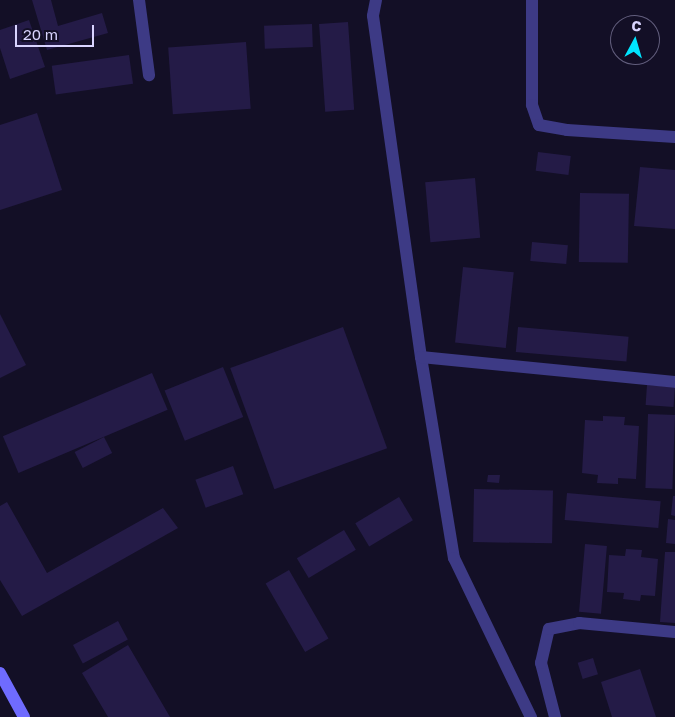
<!DOCTYPE html>
<html>
<head>
<meta charset="utf-8">
<style>
  body { margin:0 }
  #map { position:relative; width:675px; height:717px; overflow:hidden; background:#130f26; font-family:"Golos Text",sans-serif }
  div>[style] { position:absolute }
  [style*='--x'] { left:calc(var(--x)*1px); top:calc(var(--y)*1px); width:calc(var(--w)*1px); rotate:calc(var(--a)*1deg) }
  .building>* { inset:0; background:#241b47; transform-origin:0 0 }
  .street>* { height:12px; margin:-6px; padding:0 6px; transform-origin:6px; border-radius:6px; background:#3d3a85 }
  .secondary>* { height:12px; margin:-6px; padding:0 6px; transform-origin:6px; border-radius:6px; background:#6f6bff }
  span { translate:-50% -50%; white-space:nowrap; text-align:center; line-height:1.15; -webkit-text-stroke:5px #130f26; paint-order:stroke }
  .north { position:absolute; left:610px; top:15px; width:50px; height:50px; box-sizing:border-box; background:#130f26; border:1px solid #625e7d; border-radius:50%; rotate:6deg; font-size:14px; font-weight:700; line-height:20px; text-align:center; color:#d9d4ff }
  .north::after { content:''; display:block; margin:auto; width:18px; height:22px; background:#00e5ff; clip-path:polygon(50% 0,100% 100%,50% 72%,0 100%) }
  .scale { position:absolute; left:15px; top:25px; width:79px; height:22px; box-sizing:border-box; border:2px solid #d9d4ff; border-top:0; padding-left:6px; font-size:15px; line-height:18px; white-space:nowrap; color:#d9d4ff; -webkit-text-stroke:4px #130f26; paint-order:stroke }
</style>
</head>
<body>
<div id="map">
  <div class="building">
    <i style="clip-path:polygon(32px 0,51px 0,58px 26px,102px 13px,108px 33px,47px 50px)"></i>
    <i style="clip-path:polygon(29px 20px,45px 67px,10px 79px,0 48px,0 30px)"></i>
    <i style="left:348px;top:22px;width:88px;height:29px;rotate:86deg"></i>
    <i style="left:312px;top:24px;width:23px;height:48px;rotate:88deg"></i>
    <i style="left:246px;top:42px;width:67px;height:78px;rotate:86deg"></i>
    <i style="left:129px;top:55px;width:29px;height:78px;rotate:82deg"></i>
    <i style="clip-path:polygon(37px 113px,62px 190px,0 210px,0 125px)"></i>
    <i style="left:538px;top:152px;width:33px;height:19px;rotate:7deg"></i>
    <i style="clip-path:polygon(640px 167px,675px 170px,675px 229px,634px 226px)"></i>
    <i style="left:475px;top:178px;width:60px;height:50px;rotate:85deg"></i>
    <i style="left:580px;top:193px;width:49px;height:69px;rotate:1deg"></i>
    <i style="left:532px;top:242px;width:36px;height:19px;rotate:5deg"></i>
    <i style="left:463px;top:267px;width:51px;height:76px;rotate:6deg"></i>
    <i style="clip-path:polygon(0 314px,26px 365px,0 378px)"></i>
    <i style="left:343px;top:327px;width:129px;height:120px;rotate:70deg"></i>
    <i style="left:518px;top:327px;width:111px;height:25px;rotate:5deg"></i>
    <i style="left:223px;top:367px;width:54px;height:63px;rotate:68deg"></i>
    <i style="left:152px;top:373px;width:40px;height:162px;rotate:67deg"></i>
    <i style="left:647px;top:385px;width:28px;height:20px;rotate:4deg"></i>
    <i style="left:648px;top:414px;width:27px;height:74px;rotate:2deg"></i>
    <i style="clip-path:polygon(603px 416px,625px 417px,624px 425px,639px 426px,636px 479px,618px 478px,618px 484px,597px 483px,598px 475px,582px 473px,585px 420px,603px 421px)"></i>
    <i style="left:104px;top:437px;width:18px;height:33px;rotate:63deg"></i>
    <i style="left:233px;top:466px;width:30px;height:40px;rotate:70deg"></i>
    <i style="clip-path:polygon(488px 475px,500px 475px,499px 483px,487px 482px)"></i>
    <i style="left:474px;top:489px;width:79px;height:53px;rotate:1deg"></i>
    <i style="left:567px;top:493px;width:94px;height:27px;rotate:5deg"></i>
    <i style="clip-path:polygon(673px 496px,675px 496px,675px 516px,671px 515px)"></i>
    <i style="left:399px;top:497px;width:27px;height:51px;rotate:59deg"></i>
    <i style="clip-path:polygon(7px 502px,47px 573px,163px 508px,178px 528px,22px 616px,0 580px,0 506px)"></i>
    <i style="clip-path:polygon(668px 519px,675px 520px,675px 544px,666px 543px)"></i>
    <i style="left:344px;top:530px;width:23px;height:55px;rotate:59deg"></i>
    <i style="left:585px;top:544px;width:22px;height:68px;rotate:5deg"></i>
    <i style="clip-path:polygon(626px 549px,642px 550px,641px 557px,658px 559px,655px 596px,641px 595px,640px 601px,623px 599px,624px 593px,607px 592px,609px 555px,625px 556px)"></i>
    <i style="clip-path:polygon(665px 552px,675px 552px,675px 623px,660px 622px)"></i>
    <i style="left:289px;top:570px;width:79px;height:27px;rotate:60deg"></i>
    <i style="left:118px;top:621px;width:21px;height:51px;rotate:62deg"></i>
    <i style="clip-path:polygon(128px 645px,170px 717px,108px 717px,82px 673px)"></i>
    <i style="left:593px;top:658px;width:17px;height:16px;rotate:73deg"></i>
    <i style="clip-path:polygon(640px 669px,656px 717px,612px 717px,601px 682px)"></i>
  </div>
  <div class="street">
    <i style="--x:139;--y:0;--w:76;--a:82.4"></i>
    <i style="--x:376;--y:0;--w:16;--a:101"></i>
    <i style="--x:373;--y:16;--w:344;--a:82"></i>
    <i style="--x:421;--y:357;--w:204;--a:80.7"></i>
    <i style="--x:454;--y:558;--w:177;--a:64.2"></i>
    <i style="--x:532;--y:0;--w:105;--a:90"></i>
    <i style="--x:532;--y:105;--w:21;--a:71"></i>
    <i style="--x:539;--y:125;--w:28;--a:10"></i>
    <i style="--x:567;--y:130;--w:108;--a:3.7"></i>
    <i style="--x:421;--y:357;--w:255;--a:5.6"></i>
    <i style="--x:555;--y:717;--w:56;--a:-104.5"></i>
    <i style="--x:541;--y:663;--w:35;--a:-77"></i>
    <i style="--x:549;--y:629;--w:31;--a:-11"></i>
    <i style="--x:579;--y:623;--w:96;--a:5.4"></i>
  </div>
  <div class="secondary">
    <i style="--x:0;--y:673;--w:50;--a:61.4"></i>
  </div>
  <div class="north">С</div>
  <div class="scale">20 m</div>
</div>
</body>
</html>
